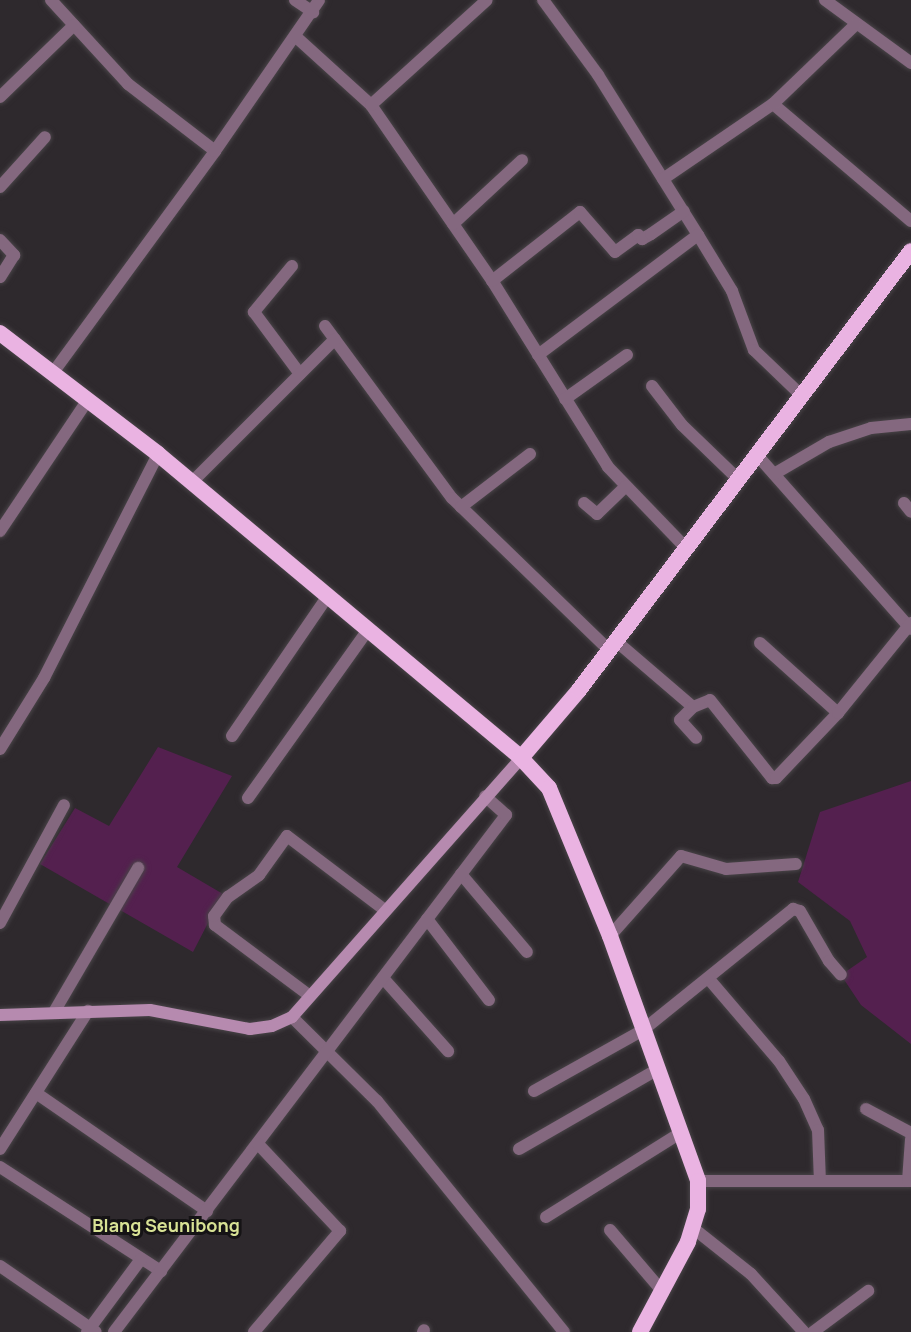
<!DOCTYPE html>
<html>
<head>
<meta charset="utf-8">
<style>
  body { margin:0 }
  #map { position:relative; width:911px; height:1332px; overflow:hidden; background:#2e292d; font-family:Manrope,sans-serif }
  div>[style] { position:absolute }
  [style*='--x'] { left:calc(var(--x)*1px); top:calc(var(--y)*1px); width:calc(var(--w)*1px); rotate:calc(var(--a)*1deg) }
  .green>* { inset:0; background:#54204f }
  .roads { filter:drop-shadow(0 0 2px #494448) drop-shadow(0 0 2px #494448) }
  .minor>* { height:12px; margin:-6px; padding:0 6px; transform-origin:6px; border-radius:6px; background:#84687f }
  .secondary>* { height:12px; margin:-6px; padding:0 6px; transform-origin:6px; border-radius:6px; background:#b68aaf }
  .trunk>* { height:16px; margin:-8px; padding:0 8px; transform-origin:8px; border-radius:8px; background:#eab3e2 }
  span { translate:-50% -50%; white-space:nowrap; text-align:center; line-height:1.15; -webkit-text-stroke:6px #151315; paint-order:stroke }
  .quarter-label { font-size:18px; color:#d8e295; font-weight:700 }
</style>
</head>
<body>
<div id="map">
  <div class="green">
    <i style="clip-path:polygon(158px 747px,232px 776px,177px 867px,223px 894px,193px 952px,40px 864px,75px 808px,109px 826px)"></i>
    <i style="clip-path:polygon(911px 781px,911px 1044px,861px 1005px,841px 975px,867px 957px,850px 921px,798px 882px,820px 812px)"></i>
  </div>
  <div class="roads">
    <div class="minor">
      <i style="--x:51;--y:0;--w:114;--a:47.5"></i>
      <i style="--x:128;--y:84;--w:110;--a:37.6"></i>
      <i style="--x:295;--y:0;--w:22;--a:34"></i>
      <i style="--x:543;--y:0;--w:93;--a:53.7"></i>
      <i style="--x:598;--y:75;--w:189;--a:58"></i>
      <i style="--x:698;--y:235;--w:66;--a:58.7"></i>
      <i style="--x:732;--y:291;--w:63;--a:69.6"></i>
      <i style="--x:754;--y:350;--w:66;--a:43.8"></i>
      <i style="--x:825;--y:0;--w:107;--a:36.2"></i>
      <i style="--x:295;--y:36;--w:103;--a:42.2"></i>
      <i style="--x:371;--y:105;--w:215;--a:55.4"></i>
      <i style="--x:493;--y:282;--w:218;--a:58.1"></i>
      <i style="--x:608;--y:467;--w:112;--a:46.1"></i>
      <i style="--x:0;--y:97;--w:103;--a:-44.2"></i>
      <i style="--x:773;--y:104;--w:181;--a:40.3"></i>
      <i style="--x:371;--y:105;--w:156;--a:-42.2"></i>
      <i style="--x:663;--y:179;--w:133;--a:-34.3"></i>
      <i style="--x:773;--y:104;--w:115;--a:-43.9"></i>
      <i style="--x:0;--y:187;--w:67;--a:-48"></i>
      <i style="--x:453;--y:224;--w:94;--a:-42.8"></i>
      <i style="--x:0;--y:240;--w:21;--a:47"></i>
      <i style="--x:14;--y:255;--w:26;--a:122"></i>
      <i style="--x:292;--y:266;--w:60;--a:129.6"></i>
      <i style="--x:254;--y:312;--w:77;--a:53.4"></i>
      <i style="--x:492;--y:281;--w:112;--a:-38.1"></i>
      <i style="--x:580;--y:212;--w:53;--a:48.8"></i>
      <i style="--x:615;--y:252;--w:29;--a:-36"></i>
      <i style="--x:638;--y:235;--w:6;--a:45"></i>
      <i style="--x:642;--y:239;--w:10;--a:-29"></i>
      <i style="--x:651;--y:234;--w:40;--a:-34.9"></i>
      <i style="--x:325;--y:326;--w:214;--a:53.6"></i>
      <i style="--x:452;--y:498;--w:219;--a:44.1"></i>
      <i style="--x:538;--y:355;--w:200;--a:-36.9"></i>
      <i style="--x:52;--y:374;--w:276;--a:-53.8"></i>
      <i style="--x:215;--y:151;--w:183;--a:-55.4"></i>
      <i style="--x:652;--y:386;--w:49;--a:52.4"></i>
      <i style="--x:682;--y:425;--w:78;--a:44"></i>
      <i style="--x:565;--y:399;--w:76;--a:-35.4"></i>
      <i style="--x:757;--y:455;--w:232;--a:48.5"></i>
      <i style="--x:774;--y:474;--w:64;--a:-30.2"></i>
      <i style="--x:829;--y:442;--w:44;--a:-18.4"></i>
      <i style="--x:871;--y:428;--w:40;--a:-5.7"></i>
      <i style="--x:192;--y:482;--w:202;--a:-45"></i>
      <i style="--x:584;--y:503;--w:17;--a:40"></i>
      <i style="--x:597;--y:514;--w:40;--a:-44"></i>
      <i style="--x:904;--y:503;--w:11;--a:52"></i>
      <i style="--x:461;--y:507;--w:87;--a:-37.5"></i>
      <i style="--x:0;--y:531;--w:156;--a:-56.2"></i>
      <i style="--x:616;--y:641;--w:101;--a:40.6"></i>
      <i style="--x:693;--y:707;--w:18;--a:135"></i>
      <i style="--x:680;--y:720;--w:24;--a:48"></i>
      <i style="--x:760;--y:643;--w:105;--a:41.9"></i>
      <i style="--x:693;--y:707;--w:18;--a:-22"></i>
      <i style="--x:710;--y:700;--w:100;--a:51.5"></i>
      <i style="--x:772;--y:778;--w:4;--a:0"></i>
      <i style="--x:776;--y:778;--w:90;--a:-46.4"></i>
      <i style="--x:838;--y:713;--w:116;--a:-51"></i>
      <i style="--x:232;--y:736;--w:170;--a:-55.6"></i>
      <i style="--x:0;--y:749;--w:84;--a:-58.2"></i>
      <i style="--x:44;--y:678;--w:251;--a:-63"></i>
      <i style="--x:248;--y:798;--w:206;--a:-54.5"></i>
      <i style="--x:461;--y:874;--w:102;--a:49.8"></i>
      <i style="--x:427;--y:919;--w:102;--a:52.6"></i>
      <i style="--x:0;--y:923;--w:134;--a:-61.5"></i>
      <i style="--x:610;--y:936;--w:107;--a:-48.4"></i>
      <i style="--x:681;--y:856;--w:47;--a:16.1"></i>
      <i style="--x:726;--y:869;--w:70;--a:-4.1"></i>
      <i style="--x:383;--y:978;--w:98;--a:48.3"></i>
      <i style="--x:708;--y:978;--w:109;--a:49.5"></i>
      <i style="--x:779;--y:1061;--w:45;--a:56.7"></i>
      <i style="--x:804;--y:1099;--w:34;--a:66"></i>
      <i style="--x:818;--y:1130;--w:51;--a:87.8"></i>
      <i style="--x:310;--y:996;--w:119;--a:-143.2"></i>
      <i style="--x:215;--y:925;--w:9;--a:-96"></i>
      <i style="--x:214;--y:916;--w:24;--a:-54"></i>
      <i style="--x:228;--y:897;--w:38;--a:-35"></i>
      <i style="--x:259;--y:875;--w:48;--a:-54.3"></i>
      <i style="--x:287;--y:836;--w:123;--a:37.1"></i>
      <i style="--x:54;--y:1012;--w:167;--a:-59.7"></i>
      <i style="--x:292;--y:1017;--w:120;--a:44.7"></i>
      <i style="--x:377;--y:1101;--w:297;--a:51"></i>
      <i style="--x:534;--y:1091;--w:125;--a:-29.2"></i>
      <i style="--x:643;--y:1030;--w:193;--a:-38.9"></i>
      <i style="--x:793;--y:909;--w:7;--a:16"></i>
      <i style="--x:800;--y:911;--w:58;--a:59.9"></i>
      <i style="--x:829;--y:961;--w:18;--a:49"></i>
      <i style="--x:36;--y:1093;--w:208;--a:34.6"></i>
      <i style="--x:866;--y:1109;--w:51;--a:28.1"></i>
      <i style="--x:0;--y:1149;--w:164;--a:-57.5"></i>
      <i style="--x:519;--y:1149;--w:160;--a:-29.9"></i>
      <i style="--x:0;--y:1167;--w:192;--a:32.9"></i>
      <i style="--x:698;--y:1181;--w:213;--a:0"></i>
      <i style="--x:908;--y:1181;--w:42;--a:-85.9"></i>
      <i style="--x:546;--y:1217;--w:160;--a:-32"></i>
      <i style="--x:693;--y:1228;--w:74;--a:38.4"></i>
      <i style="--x:751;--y:1274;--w:79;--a:47.6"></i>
      <i style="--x:610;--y:1230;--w:82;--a:49.5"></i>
      <i style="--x:0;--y:1266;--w:116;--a:34.5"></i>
      <i style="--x:87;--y:1332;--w:91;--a:-53.5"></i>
      <i style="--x:114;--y:1332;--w:649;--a:-52.83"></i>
      <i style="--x:506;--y:815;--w:28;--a:-138"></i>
      <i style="--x:254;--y:1332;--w:133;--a:-49.6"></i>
      <i style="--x:340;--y:1231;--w:120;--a:-133.3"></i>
      <i style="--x:423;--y:1332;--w:2;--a:-63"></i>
      <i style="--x:813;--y:1332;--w:69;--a:-36.7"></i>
    </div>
    <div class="secondary">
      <i style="--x:0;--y:1015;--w:150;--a:-1.9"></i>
      <i style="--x:150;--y:1010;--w:102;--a:10.8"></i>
      <i style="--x:250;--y:1029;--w:22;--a:-8"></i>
      <i style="--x:272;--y:1026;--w:22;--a:-24"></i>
      <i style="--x:292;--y:1017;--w:346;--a:-48.5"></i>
    </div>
    <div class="trunk">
      <i style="--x:0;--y:333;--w:199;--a:37.4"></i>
      <i style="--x:158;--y:454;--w:473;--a:39.9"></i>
      <i style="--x:521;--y:758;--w:41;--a:47"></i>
      <i style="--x:549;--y:788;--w:160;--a:67.6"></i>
      <i style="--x:610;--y:936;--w:260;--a:70.2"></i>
      <i style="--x:698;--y:1181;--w:28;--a:90"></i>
      <i style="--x:698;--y:1209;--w:34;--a:107"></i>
      <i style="--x:688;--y:1242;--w:102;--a:118.1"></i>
      <i style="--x:521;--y:758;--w:89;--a:-49.5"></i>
      <i style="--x:579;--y:690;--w:550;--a:-52.9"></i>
    </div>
  </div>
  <div class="quarter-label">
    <span style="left:166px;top:1225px">Blang Seunibong</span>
  </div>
</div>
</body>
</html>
